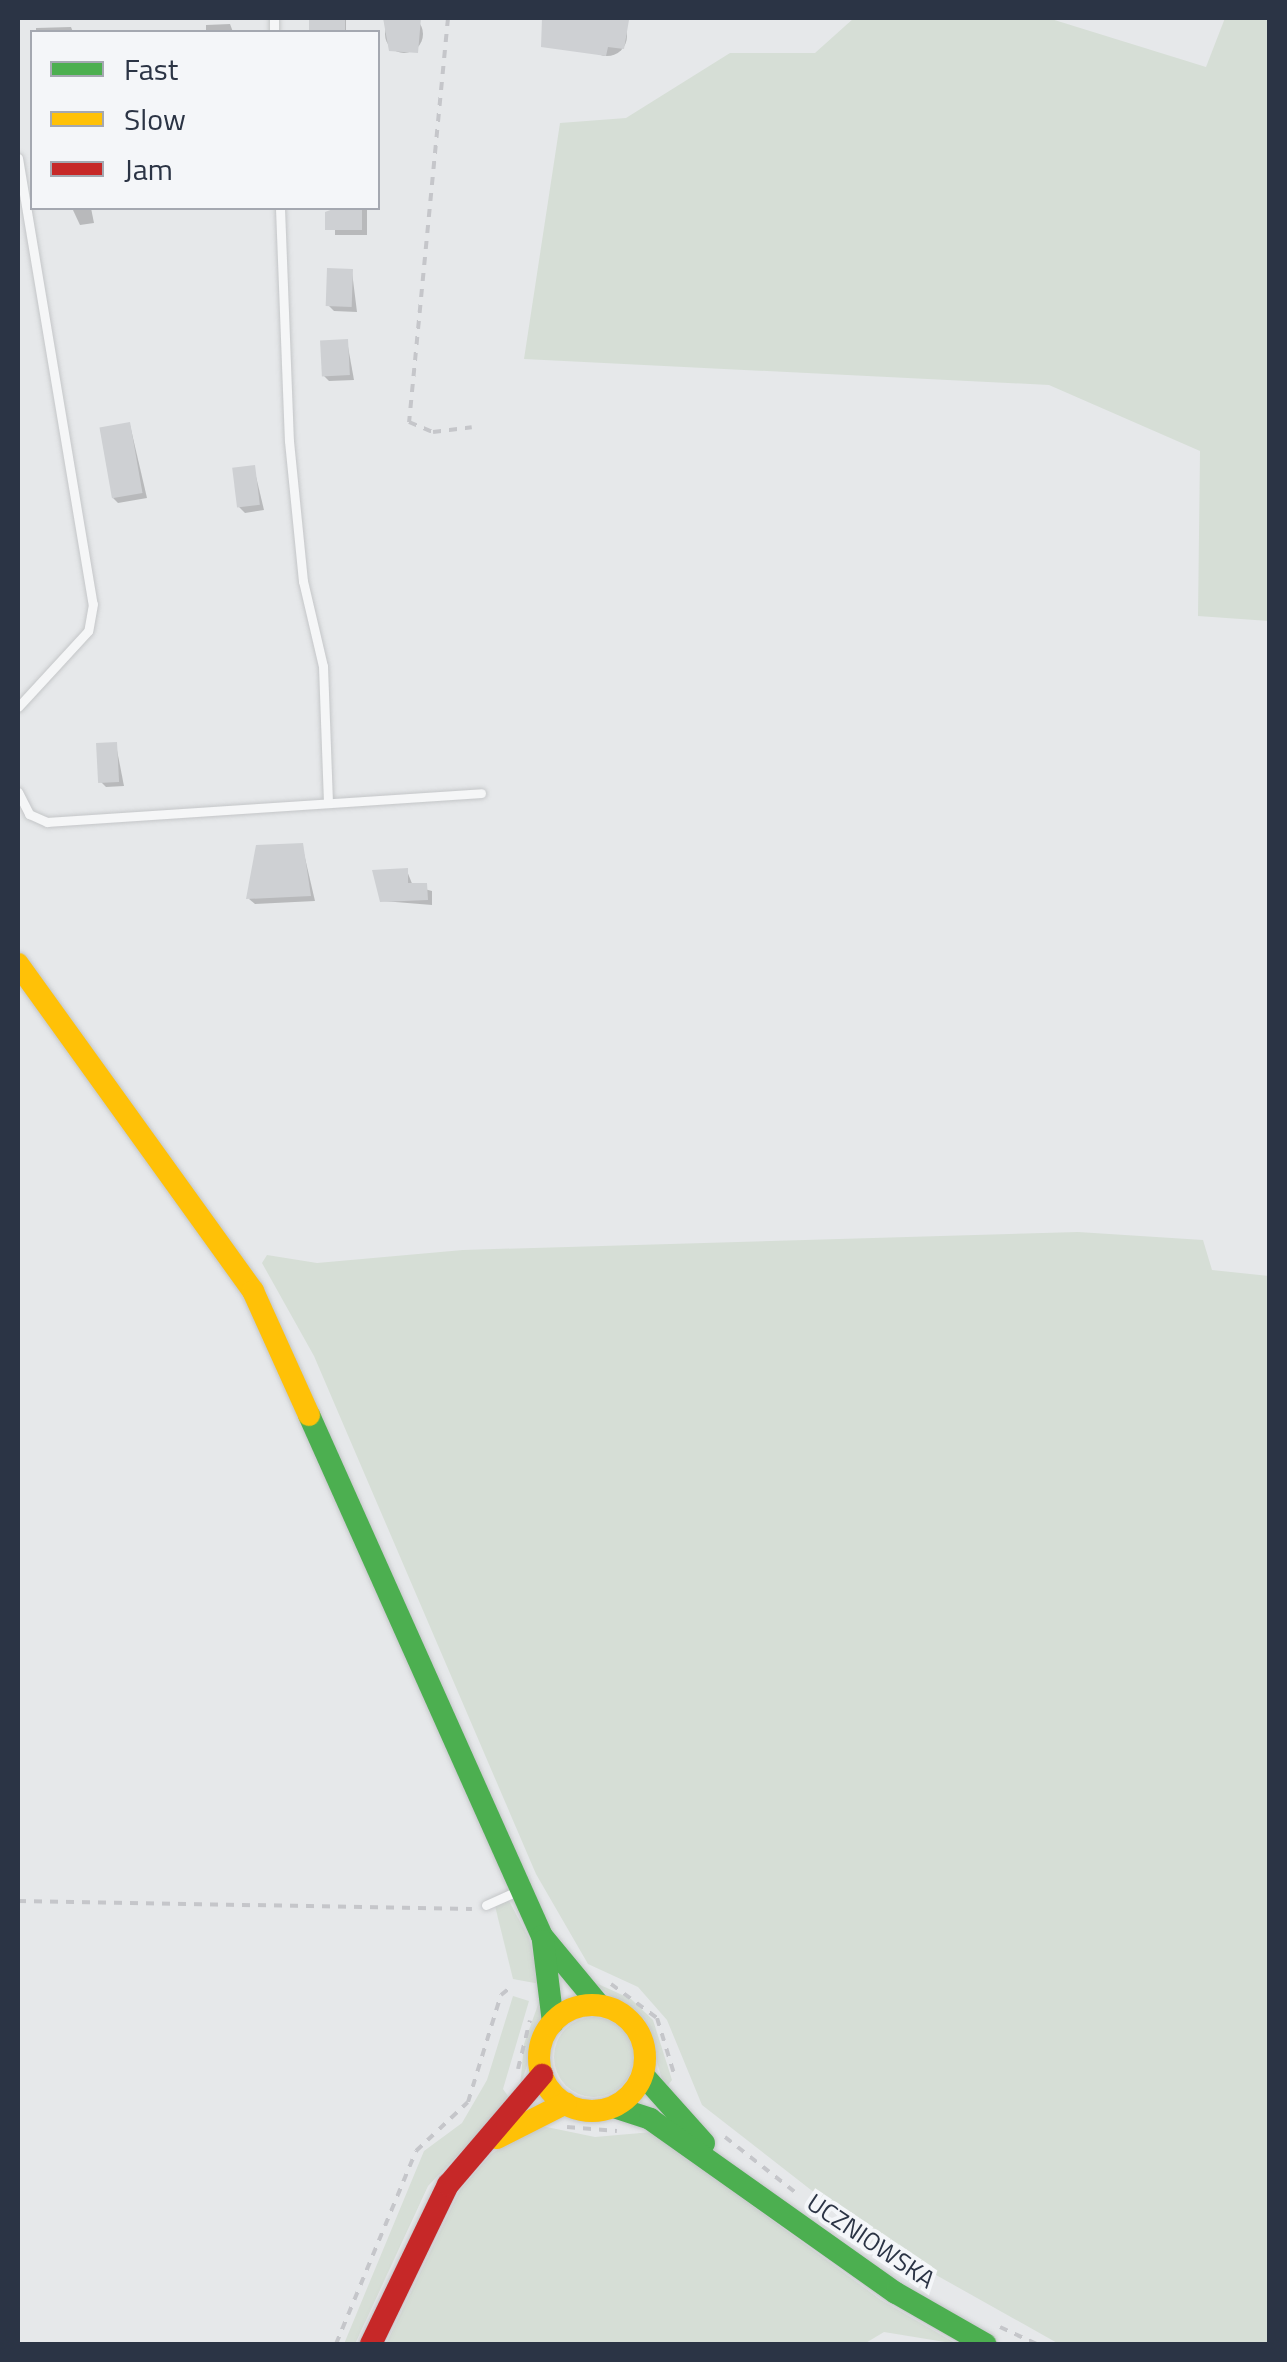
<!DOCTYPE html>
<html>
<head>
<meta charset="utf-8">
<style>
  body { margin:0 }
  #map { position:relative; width:1287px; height:2362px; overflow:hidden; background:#e6e8ea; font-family:"Titillium Web",sans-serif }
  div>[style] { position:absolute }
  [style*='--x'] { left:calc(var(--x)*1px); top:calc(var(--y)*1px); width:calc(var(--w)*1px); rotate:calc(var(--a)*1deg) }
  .green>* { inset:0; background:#d6ded6 }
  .round { border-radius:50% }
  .shadow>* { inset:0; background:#0003; transform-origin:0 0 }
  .building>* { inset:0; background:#ced0d3; transform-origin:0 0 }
  .path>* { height:4px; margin-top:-2px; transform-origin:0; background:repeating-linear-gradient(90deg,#c5c6ca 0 8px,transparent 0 16px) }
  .roads { filter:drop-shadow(0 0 2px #c4c6c8) drop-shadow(0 0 2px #c4c6c8) }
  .lane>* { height:9px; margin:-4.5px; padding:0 4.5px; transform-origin:4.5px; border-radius:4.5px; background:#f5f6f7 }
  .fast>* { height:22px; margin:-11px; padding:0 11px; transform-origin:11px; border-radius:11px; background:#4caf50 }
  .slow>* { height:22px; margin:-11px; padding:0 11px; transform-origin:11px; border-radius:11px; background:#ffc107 }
  .slow>.ring { margin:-11px; padding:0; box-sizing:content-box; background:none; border:22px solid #ffc107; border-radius:50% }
  .jam>* { height:22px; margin:-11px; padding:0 11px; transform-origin:11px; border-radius:11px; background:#c62828 }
  span { translate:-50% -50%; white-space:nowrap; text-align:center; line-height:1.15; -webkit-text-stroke:8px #f4f6f9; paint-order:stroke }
  .street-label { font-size:25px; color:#2b3445 }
  .frame { position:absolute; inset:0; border:20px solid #2b3445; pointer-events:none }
  .legend { position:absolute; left:30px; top:30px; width:350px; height:180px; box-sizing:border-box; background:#f4f6f9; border:2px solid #a4a8b1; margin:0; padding:12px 18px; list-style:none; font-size:30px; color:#2b3445 }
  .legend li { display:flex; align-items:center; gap:20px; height:50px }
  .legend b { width:50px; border:2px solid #a4a8b1 }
</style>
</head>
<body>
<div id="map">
  <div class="green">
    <i style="clip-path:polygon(854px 18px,1048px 18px,1206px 67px,1225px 18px,1269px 18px,1269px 621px,1198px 616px,1200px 451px,1049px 385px,524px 359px,560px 123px,626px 118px,730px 53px,815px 53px)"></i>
    <i style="clip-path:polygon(1078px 1232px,1203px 1240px,1212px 1270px,1269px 1276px,1269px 2344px,1059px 2344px,879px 2243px,702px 2105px,667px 2020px,638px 1987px,588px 1964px,536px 1874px,314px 1356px,262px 1263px,267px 1255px,317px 1263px,463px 1250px)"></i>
    <i style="clip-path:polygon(509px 1901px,529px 1938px,540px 1984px,513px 1979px,495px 1906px)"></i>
    <i style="clip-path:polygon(585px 1978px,631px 1999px,653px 2020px,672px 2080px,665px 2089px,644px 2019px)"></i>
    <i style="clip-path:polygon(513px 1996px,529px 2001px,503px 2089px,511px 2100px,428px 2186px,355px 2344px,344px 2344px,424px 2151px,462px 2123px,487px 2080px)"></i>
    <i style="clip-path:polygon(539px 2002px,542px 2019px,520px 2087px,524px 2044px)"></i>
    <i class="round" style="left:554px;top:2017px;width:80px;height:80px"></i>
    <i style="clip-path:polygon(537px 2125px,595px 2137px,652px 2132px,881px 2300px,957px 2344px,884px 2332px,864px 2344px,386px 2344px,460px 2190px,491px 2154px)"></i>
  </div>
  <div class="shadow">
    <i class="round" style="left:385px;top:15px;width:38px;height:38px"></i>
    <i class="round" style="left:587px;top:16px;width:40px;height:40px"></i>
    <i style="left:311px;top:18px;width:35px;height:14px"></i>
    <i style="clip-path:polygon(230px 24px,233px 32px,206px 32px,206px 25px)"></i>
    <i style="clip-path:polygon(36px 28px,71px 27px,73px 32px,36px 32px)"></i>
    <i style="clip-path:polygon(72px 208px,91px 208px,94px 223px,80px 225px)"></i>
    <i style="left:335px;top:208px;width:32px;height:27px"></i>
    <i style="clip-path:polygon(352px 272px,357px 312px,334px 311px,328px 305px)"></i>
    <i style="clip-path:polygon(347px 341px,354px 380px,329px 381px,323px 375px)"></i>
    <i style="clip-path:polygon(130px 425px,147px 498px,118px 503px,112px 497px)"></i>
    <i style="clip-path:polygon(254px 468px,264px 510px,245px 513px,239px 507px)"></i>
    <i style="clip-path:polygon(116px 745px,124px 786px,106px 787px,100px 781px)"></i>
    <i style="clip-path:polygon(302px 845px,315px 901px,255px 904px,249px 899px)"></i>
    <i style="clip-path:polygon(407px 871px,413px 886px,432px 891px,432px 905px,383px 901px,374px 872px)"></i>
  </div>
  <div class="building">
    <i style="left:309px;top:18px;width:36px;height:14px"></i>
    <i style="clip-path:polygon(383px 18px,421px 18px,418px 53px,389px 51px)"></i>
    <i style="clip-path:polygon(542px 18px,629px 20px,624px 49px,608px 47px,606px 56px,541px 47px)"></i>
    <i style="clip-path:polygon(336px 208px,362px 208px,362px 230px,325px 230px,325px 212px)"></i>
    <i style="left:327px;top:268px;width:26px;height:38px;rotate:2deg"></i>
    <i style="left:348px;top:339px;width:36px;height:28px;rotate:87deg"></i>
    <i style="left:130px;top:422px;width:72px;height:31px;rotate:80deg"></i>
    <i style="left:255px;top:465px;width:40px;height:23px;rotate:83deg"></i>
    <i style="left:117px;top:742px;width:40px;height:21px;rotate:87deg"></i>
    <i style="clip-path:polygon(303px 843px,311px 896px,246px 899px,256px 845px)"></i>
    <i style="clip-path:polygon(408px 868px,408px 883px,427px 883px,428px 900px,380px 902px,372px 870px)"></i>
  </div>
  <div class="path">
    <i style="--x:448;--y:18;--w:406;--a:95.5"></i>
    <i style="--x:409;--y:422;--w:26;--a:23"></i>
    <i style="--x:433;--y:432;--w:39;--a:-7"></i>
    <i style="--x:18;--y:1901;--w:454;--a:1"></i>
    <i style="--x:611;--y:1984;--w:57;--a:36.5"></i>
    <i style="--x:657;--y:2018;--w:62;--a:73"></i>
    <i style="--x:518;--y:2069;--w:50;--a:-76.2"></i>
    <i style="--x:567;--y:2127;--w:50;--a:4.6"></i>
    <i style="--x:725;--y:2137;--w:95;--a:38.2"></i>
    <i style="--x:1000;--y:2327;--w:40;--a:25"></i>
    <i style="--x:336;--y:2344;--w:209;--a:-67.5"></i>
    <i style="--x:416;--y:2151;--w:71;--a:-43.3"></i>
    <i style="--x:468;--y:2102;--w:112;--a:-72.9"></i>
    <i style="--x:501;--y:1995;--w:13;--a:-39"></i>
  </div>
  <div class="roads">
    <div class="lane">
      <i style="--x:274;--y:18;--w:14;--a:90"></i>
      <i style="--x:18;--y:158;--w:452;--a:80.5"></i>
      <i style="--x:93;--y:604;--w:27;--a:100"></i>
      <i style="--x:88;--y:631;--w:103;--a:132.6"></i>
      <i style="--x:280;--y:208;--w:233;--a:87.8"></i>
      <i style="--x:289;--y:441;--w:141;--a:84.3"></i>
      <i style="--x:303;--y:581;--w:87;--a:76.8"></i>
      <i style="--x:323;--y:666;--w:135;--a:87.9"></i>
      <i style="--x:18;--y:792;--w:25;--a:63"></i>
      <i style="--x:29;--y:814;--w:20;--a:24"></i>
      <i style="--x:47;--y:822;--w:435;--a:-3.8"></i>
      <i style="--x:486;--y:1905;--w:34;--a:-24"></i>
    </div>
    <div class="fast">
      <i style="--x:309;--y:1415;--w:571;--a:65.91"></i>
      <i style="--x:542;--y:1936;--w:89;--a:50.4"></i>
      <i style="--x:543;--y:1941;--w:82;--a:83"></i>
      <i style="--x:644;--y:2076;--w:90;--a:48.2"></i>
      <i style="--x:614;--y:2107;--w:38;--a:18"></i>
      <i style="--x:650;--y:2119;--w:301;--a:35.3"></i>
      <i style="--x:896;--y:2293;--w:103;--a:29.8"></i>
    </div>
    <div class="slow">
      <i style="--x:18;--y:964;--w:403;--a:54.3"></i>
      <i style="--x:253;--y:1291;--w:136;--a:65.7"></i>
      <i class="ring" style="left:539px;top:2005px;width:84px;height:84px"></i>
      <i style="--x:497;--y:2138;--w:77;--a:-26.9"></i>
    </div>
    <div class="jam">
      <i style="--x:371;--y:2344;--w:177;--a:-64.2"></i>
      <i style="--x:448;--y:2185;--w:145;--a:-49.5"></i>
    </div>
  </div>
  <div class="street-label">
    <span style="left:871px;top:2241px;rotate:34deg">UCZNIOWSKA</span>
  </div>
  <div class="frame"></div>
  <ul class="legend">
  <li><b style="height:12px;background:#4caf50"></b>Fast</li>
  <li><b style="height:12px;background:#ffc107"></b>Slow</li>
  <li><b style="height:12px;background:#c62828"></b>Jam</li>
  </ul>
</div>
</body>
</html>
